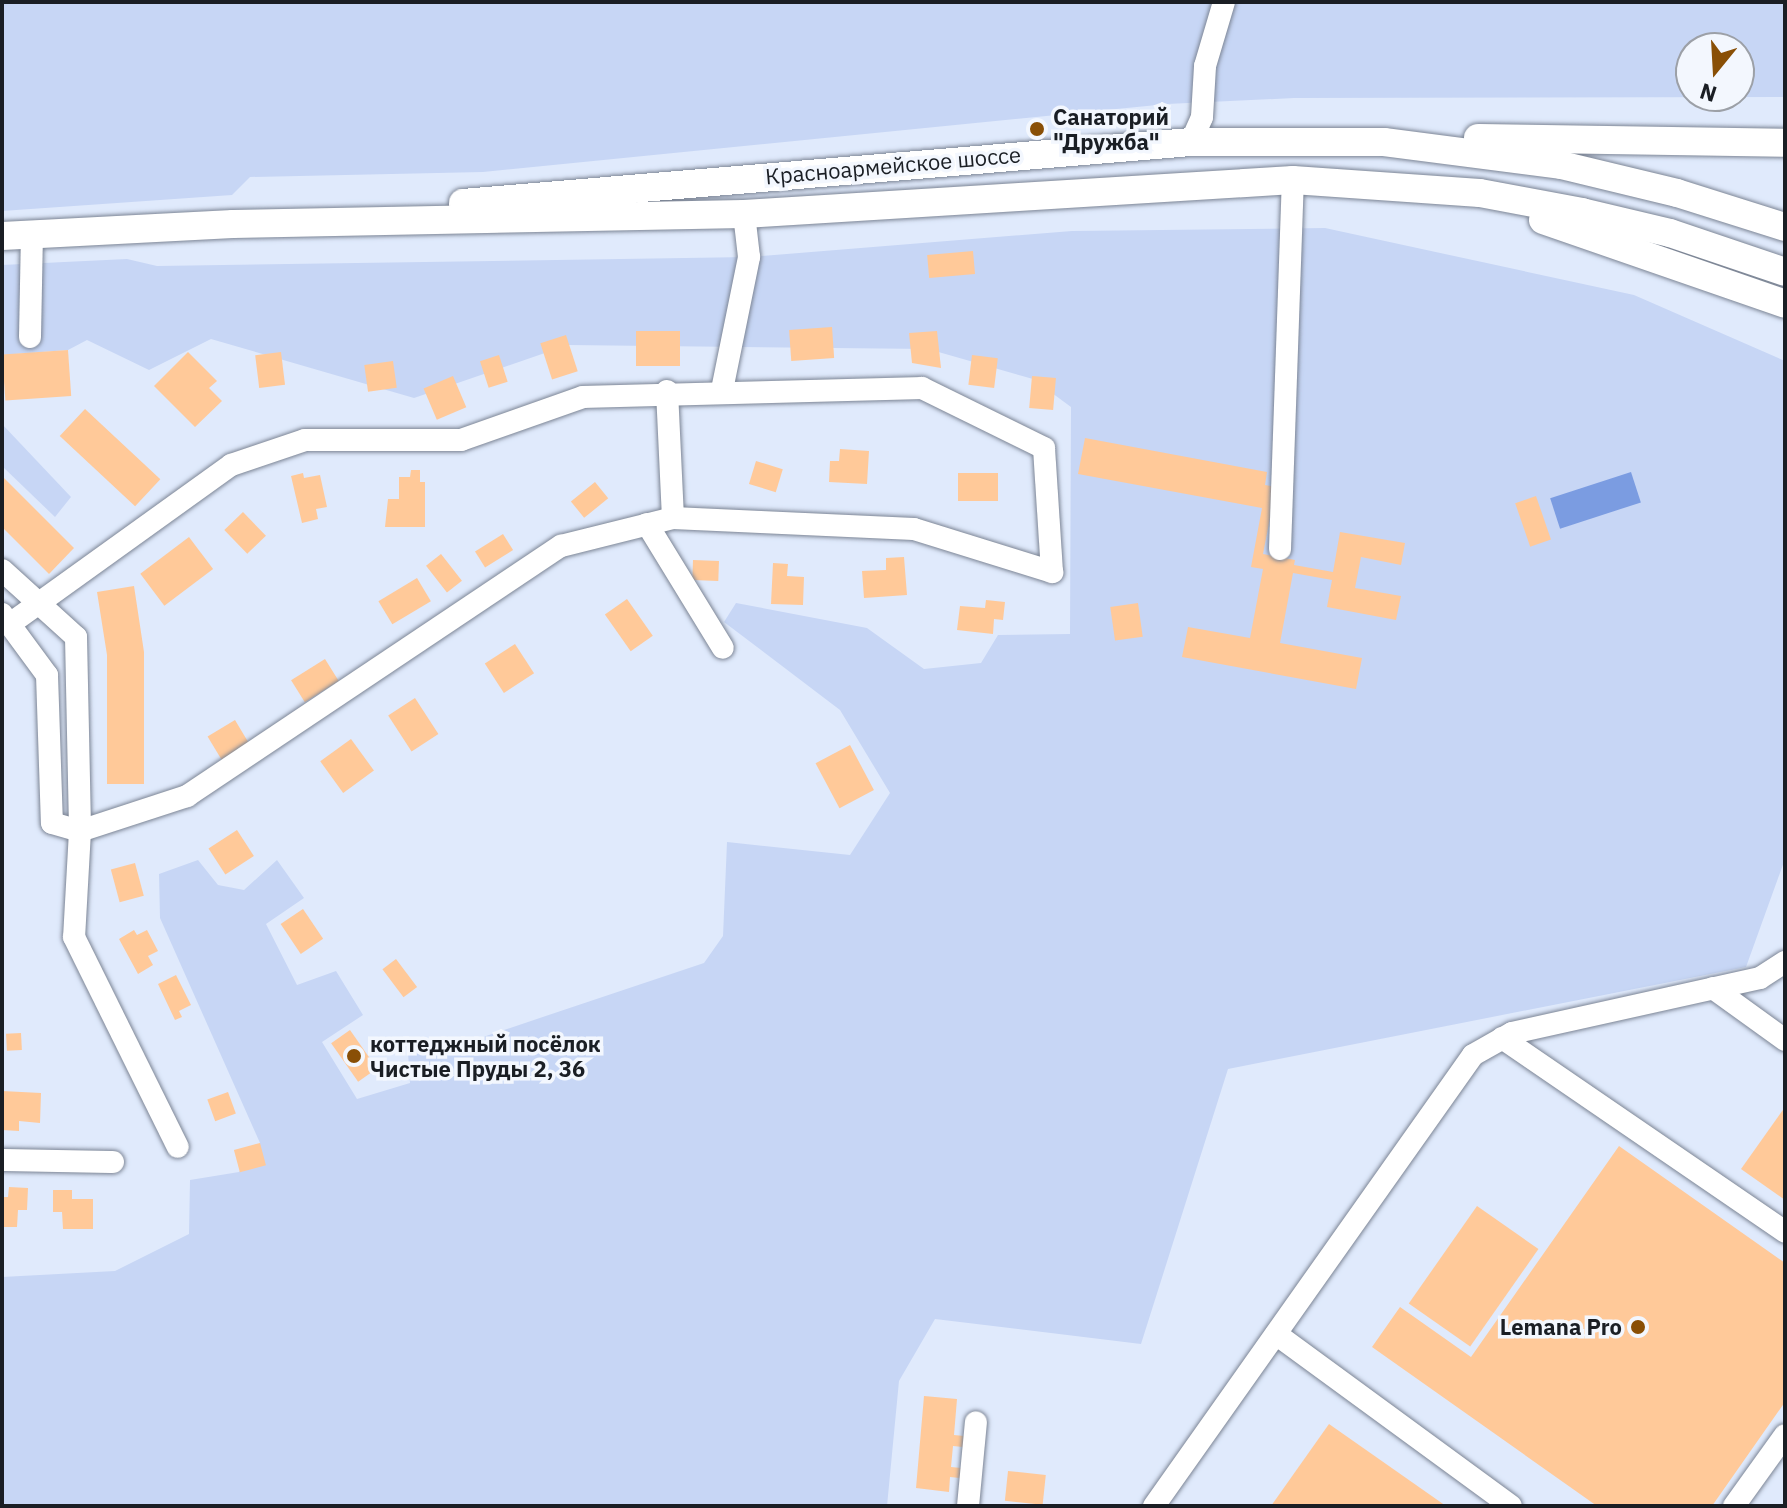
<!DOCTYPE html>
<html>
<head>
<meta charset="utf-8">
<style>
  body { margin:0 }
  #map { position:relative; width:1787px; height:1508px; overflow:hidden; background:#e0eafc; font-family:"IBM Plex Sans",sans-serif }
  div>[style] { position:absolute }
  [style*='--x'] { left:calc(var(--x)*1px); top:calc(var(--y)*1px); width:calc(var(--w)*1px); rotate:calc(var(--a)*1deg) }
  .green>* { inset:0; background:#c7d6f5 }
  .water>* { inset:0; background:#7b9ce1; transform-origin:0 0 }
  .building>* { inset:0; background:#ffc999; transform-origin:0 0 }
  .roads { filter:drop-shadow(0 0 2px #7c8595) drop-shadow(0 0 2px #7c8595) }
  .minor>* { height:22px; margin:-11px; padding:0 11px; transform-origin:11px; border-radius:11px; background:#fff }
  .major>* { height:28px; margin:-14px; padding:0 14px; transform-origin:14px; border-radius:14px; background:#fff }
  .dots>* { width:22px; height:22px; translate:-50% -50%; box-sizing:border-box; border:4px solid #f3f7fe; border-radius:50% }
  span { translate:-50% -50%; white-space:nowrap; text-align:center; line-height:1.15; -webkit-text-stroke:7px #f3f7fe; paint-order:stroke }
  .poi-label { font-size:22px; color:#1a1e24; font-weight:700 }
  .left { translate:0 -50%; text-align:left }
  .right { translate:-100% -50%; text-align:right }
  .street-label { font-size:22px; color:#1a1e24 }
  .frame { position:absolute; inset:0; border:4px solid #1a1e24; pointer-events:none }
  .north { position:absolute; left:1675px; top:32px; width:80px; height:80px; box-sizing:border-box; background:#f3f7fe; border:2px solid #9ca0a7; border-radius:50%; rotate:198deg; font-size:22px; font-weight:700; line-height:32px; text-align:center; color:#1a1e24 }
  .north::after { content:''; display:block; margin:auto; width:28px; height:36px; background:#894f06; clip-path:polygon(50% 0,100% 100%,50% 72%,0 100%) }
</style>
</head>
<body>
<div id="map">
  <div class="green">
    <i style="clip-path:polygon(evenodd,2px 2px,1785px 2px,1785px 97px,1294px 98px,1167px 104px,483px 172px,250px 177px,232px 195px,2px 211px,2px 2px,1691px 48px,1739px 48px,1739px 96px,1691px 96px,1691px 48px)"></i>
    <i style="clip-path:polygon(1325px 228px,1634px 295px,1785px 361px,1785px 859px,1746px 967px,1228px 1069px,1141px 1344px,935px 1319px,899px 1381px,887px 1506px,2px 1506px,2px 1277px,115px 1271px,189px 1234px,190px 1180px,239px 1172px,260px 1143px,160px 918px,159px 874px,198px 860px,218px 885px,244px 890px,277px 860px,304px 898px,266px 924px,297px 985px,336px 971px,363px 1015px,322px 1042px,357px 1099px,410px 1083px,408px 1052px,483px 1037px,704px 963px,723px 936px,727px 842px,850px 855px,890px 793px,840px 710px,724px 622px,736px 603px,867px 628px,924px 669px,981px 663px,998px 635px,1070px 634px,1071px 407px,1033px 379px,928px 349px,568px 345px,414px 398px,211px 339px,149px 370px,87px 340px,68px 350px,2px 355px,2px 265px,127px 259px,157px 266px,749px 257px,1072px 231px)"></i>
    <i style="clip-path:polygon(2px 424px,71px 497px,55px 517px,2px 466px)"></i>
  </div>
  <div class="water">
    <i style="left:1631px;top:472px;width:32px;height:85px;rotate:72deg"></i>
  </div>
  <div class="building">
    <i style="left:973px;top:251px;width:23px;height:46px;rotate:85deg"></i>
    <i style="left:832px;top:327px;width:31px;height:43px;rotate:86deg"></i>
    <i style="left:636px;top:331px;width:44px;height:35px"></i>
    <i style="clip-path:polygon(937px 331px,941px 368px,912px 363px,909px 333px)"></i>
    <i style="left:566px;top:335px;width:38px;height:27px;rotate:72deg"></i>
    <i style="left:68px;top:350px;width:46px;height:66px;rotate:86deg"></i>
    <i style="clip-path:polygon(188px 352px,217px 381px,209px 388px,222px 401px,195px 427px,154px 386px)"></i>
    <i style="left:281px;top:352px;width:33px;height:26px;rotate:83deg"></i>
    <i style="left:499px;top:355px;width:28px;height:20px;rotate:72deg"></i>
    <i style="left:972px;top:355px;width:26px;height:30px;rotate:7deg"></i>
    <i style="left:393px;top:361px;width:27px;height:29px;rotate:82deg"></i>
    <i style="left:453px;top:376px;width:34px;height:32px;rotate:67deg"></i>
    <i style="left:1032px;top:376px;width:24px;height:32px;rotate:5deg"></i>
    <i style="left:85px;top:409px;width:103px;height:37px;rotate:43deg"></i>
    <i style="clip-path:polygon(1085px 438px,1267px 472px,1265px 485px,1276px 487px,1263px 554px,1295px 560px,1294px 565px,1333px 572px,1340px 532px,1405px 543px,1401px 565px,1361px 557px,1355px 588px,1401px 596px,1396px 620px,1327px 607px,1332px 580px,1293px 573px,1280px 643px,1362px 658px,1356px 689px,1182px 657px,1188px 627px,1250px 638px,1263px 569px,1251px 567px,1262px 508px,1078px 474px)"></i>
    <i style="clip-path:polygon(840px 449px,869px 451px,867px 484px,829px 482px,830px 461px,839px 461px)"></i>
    <i style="left:756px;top:461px;width:28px;height:24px;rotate:17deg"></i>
    <i style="clip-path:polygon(411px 470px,420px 470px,420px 482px,425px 482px,425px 527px,385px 527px,388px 499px,399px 499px,399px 477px,410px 477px)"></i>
    <i style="clip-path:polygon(303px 473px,304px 478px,320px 475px,327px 507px,316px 509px,318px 519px,302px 523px,291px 476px)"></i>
    <i style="left:958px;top:473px;width:40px;height:28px"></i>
    <i style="clip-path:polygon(2px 476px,74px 548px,49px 574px,2px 527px)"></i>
    <i style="left:595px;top:482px;width:21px;height:31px;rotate:51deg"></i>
    <i style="left:1536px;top:496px;width:46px;height:22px;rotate:71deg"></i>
    <i style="left:243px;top:512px;width:33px;height:26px;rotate:46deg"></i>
    <i style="left:503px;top:534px;width:19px;height:33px;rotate:58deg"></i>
    <i style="left:189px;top:537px;width:40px;height:61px;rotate:53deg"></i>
    <i style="left:441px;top:554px;width:34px;height:19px;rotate:52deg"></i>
    <i style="clip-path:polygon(904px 557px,907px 595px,864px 598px,862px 571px,886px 570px,886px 558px)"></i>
    <i style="left:693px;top:560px;width:26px;height:20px;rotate:2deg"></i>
    <i style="clip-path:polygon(773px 563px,788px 564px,787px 576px,804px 577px,803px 605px,771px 604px)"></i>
    <i style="left:417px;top:578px;width:27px;height:45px;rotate:59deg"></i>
    <i style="clip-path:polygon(134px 586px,144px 652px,144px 784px,107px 784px,107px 655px,97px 592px)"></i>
    <i style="left:627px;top:599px;width:45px;height:27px;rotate:55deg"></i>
    <i style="clip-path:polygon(986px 600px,1005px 602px,1003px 620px,994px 619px,993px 634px,957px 630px,960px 606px,985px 608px)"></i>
    <i style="left:1138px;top:603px;width:34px;height:28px;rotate:82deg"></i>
    <i style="left:515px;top:644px;width:35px;height:36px;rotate:57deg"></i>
    <i style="left:325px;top:659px;width:26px;height:40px;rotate:58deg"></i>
    <i style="left:415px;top:698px;width:43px;height:32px;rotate:57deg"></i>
    <i style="left:235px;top:720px;width:27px;height:32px;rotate:59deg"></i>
    <i style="left:351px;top:739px;width:39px;height:38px;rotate:54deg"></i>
    <i style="left:850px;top:745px;width:51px;height:39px;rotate:62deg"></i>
    <i style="left:237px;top:830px;width:31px;height:34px;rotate:57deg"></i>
    <i style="left:135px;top:863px;width:34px;height:25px;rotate:75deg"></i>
    <i style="left:303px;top:909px;width:36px;height:27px;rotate:56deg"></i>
    <i style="clip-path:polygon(134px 930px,137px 935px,147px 930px,158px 951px,148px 956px,153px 965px,138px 974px,119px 939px)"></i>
    <i style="left:396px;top:959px;width:35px;height:17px;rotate:53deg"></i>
    <i style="clip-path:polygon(176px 975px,191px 1005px,179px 1011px,182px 1017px,175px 1020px,158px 984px)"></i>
    <i style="left:350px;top:1030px;width:47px;height:23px;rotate:55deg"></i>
    <i style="left:21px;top:1033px;width:17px;height:15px;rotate:87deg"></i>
    <i style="clip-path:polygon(2px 1091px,41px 1093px,40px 1123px,19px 1121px,19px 1131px,2px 1130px)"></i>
    <i style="left:228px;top:1092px;width:23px;height:22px;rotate:70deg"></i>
    <i style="clip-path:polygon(1785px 1107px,1785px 1200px,1741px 1169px)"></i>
    <i style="left:260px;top:1143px;width:23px;height:27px;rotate:75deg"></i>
    <i style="clip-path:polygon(1619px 1146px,1785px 1263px,1785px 1402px,1712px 1506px,1597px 1506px,1372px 1347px,1400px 1307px,1471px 1357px)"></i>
    <i style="clip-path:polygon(9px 1187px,28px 1188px,27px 1210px,18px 1210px,17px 1227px,2px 1227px,2px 1197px,8px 1197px)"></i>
    <i style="clip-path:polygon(53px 1190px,72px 1190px,72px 1199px,93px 1199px,93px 1229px,63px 1229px,62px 1212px,53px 1212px)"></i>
    <i style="left:1477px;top:1206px;width:75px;height:119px;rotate:35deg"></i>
    <i style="clip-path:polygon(924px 1396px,957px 1399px,954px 1435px,964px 1436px,963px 1447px,953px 1446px,951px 1467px,961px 1468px,960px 1478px,950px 1477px,949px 1492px,916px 1488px)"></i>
    <i style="clip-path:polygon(1329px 1424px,1446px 1506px,1271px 1506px)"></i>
    <i style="left:1008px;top:1471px;width:38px;height:30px;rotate:6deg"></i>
  </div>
  <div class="roads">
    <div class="minor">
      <i style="--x:1191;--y:142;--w:27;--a:-66"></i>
      <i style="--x:1202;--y:117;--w:51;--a:-86.6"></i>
      <i style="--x:1205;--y:66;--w:67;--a:-73.5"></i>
      <i style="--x:30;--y:337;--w:102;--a:-88.9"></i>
      <i style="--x:722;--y:390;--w:136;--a:-78.5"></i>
      <i style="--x:749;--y:257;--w:43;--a:-96.6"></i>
      <i style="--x:667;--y:391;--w:127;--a:87.3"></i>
      <i style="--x:647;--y:524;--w:145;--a:58.5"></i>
      <i style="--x:1280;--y:549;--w:369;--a:-88"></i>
      <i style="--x:2;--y:570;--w:100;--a:42.2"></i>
      <i style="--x:76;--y:637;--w:194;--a:88.8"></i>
      <i style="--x:80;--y:831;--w:106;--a:93.2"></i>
      <i style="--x:74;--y:937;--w:234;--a:63.7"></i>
      <i style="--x:2;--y:614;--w:76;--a:53.6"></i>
      <i style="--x:47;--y:675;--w:148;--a:88.1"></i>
      <i style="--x:52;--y:823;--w:29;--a:16"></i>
      <i style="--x:80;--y:831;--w:113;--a:-18.1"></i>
      <i style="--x:187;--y:796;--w:450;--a:-33.8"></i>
      <i style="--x:561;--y:546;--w:115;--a:-14"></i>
      <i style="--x:673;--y:518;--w:241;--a:2.6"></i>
      <i style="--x:914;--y:529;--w:145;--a:17.3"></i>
      <i style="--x:1052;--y:572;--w:124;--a:-93.7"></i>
      <i style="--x:1044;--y:448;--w:136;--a:-153.8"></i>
      <i style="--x:922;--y:388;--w:339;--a:178.5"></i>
      <i style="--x:583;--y:397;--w:129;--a:160.6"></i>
      <i style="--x:461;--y:440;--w:156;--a:180"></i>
      <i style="--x:305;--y:440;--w:78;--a:161.3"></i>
      <i style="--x:231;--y:465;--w:271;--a:144.3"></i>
      <i style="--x:1713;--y:988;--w:89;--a:35.8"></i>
      <i style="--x:1502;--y:1038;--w:343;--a:34.4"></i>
      <i style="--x:2;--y:1160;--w:111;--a:1"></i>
      <i style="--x:1276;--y:1334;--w:291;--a:36.2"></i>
      <i style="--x:968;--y:1506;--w:84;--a:-84.6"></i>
      <i style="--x:1154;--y:1506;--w:552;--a:-54.73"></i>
      <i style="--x:1473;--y:1055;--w:45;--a:-29.4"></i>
      <i style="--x:1512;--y:1033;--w:254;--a:-12.5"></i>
      <i style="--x:1760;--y:978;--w:30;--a:-33"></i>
      <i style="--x:1734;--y:1506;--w:87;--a:-54.3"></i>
    </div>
    <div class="major">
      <i style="--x:1478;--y:138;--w:307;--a:0.9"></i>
      <i style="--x:463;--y:203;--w:731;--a:-4.79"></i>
      <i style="--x:1191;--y:142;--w:193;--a:0"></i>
      <i style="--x:1384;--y:142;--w:178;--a:7.4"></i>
      <i style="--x:1561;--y:165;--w:119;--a:13.6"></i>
      <i style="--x:1677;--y:193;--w:113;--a:17.5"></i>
      <i style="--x:1543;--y:220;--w:256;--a:19.1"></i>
      <i style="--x:2;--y:236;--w:231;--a:-3"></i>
      <i style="--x:233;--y:224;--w:511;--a:-1.12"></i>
      <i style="--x:744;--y:214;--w:550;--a:-3.54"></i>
      <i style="--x:1293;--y:180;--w:187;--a:4"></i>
      <i style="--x:1480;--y:193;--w:104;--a:10.6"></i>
      <i style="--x:1582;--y:212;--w:90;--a:13.4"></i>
      <i style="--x:1670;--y:233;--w:121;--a:18.7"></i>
    </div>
  </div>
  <div class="dots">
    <i style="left:1037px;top:129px;background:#894f06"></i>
    <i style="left:354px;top:1056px;background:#894f06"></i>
    <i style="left:1638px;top:1327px;background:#894f06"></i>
  </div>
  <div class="poi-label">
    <span class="left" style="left:1053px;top:129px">Санаторий<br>"Дружба"</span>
    <span class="left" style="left:370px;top:1056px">коттеджный посёлок<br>Чистые Пруды 2, 36</span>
    <span class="right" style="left:1622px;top:1327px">Lemana Pro</span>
  </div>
  <div class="street-label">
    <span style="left:893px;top:165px;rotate:-5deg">Красноармейское шоссе</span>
  </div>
  <div class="frame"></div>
  <div class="north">N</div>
</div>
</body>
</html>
